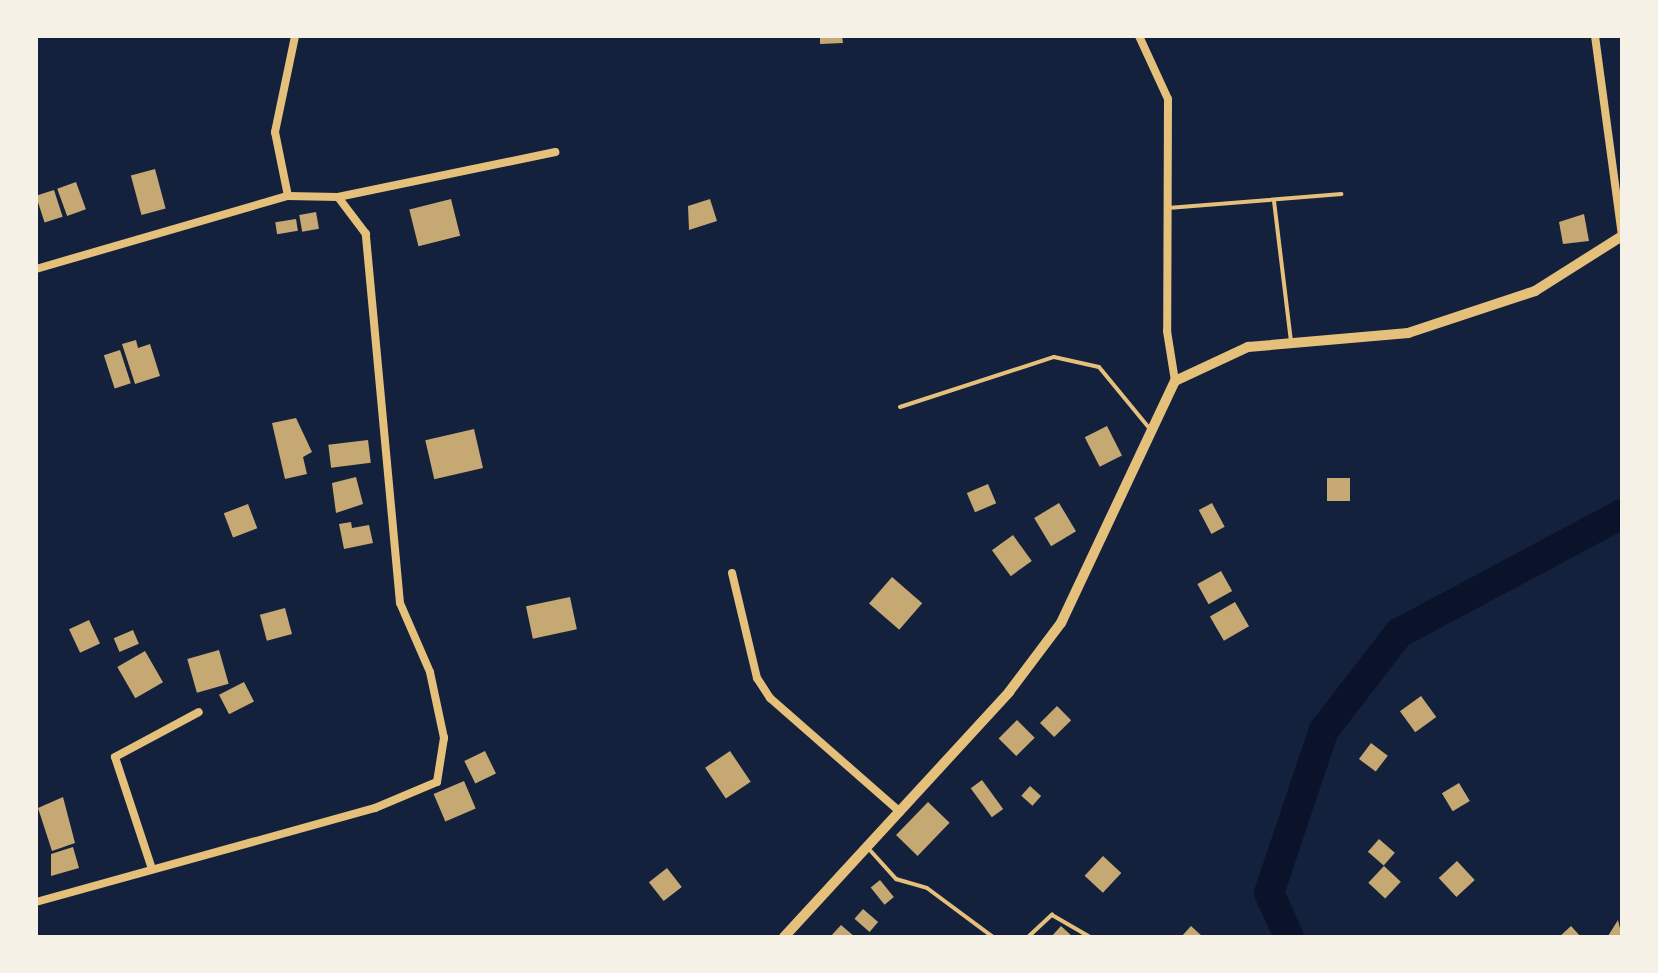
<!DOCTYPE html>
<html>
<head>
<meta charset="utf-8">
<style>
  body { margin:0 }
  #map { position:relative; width:1658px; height:973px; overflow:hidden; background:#14213d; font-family:"Libre Baskerville",serif }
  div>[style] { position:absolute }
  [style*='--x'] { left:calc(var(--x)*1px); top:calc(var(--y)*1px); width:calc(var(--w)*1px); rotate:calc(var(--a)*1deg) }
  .river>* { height:30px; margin:-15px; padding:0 15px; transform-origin:15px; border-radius:15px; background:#0b132b }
  .building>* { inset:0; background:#c6a872; transform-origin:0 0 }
  .service>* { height:4px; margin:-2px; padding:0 2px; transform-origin:2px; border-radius:2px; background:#e5c07b }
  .minor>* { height:8px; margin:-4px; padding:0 4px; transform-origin:4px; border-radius:4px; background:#e5c07b }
  .tertiary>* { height:10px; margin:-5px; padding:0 5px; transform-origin:5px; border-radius:5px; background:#e5c07b }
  span { translate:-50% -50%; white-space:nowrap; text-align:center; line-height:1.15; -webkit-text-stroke:8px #f6f1e7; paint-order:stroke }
  .frame { position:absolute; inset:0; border:38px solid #f6f1e7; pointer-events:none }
</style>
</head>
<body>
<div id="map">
  <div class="river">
    <i style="--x:1289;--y:937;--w:48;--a:-114.4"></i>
    <i style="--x:1269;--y:893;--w:172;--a:-71.4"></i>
    <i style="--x:1324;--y:730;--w:123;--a:-52.3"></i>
    <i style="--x:1399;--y:633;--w:253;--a:-28.1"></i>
  </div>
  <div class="building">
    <i style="clip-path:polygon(820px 36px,842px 36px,843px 43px,820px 44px)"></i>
    <i style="left:155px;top:169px;width:41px;height:25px;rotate:75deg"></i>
    <i style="left:76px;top:182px;width:29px;height:20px;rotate:70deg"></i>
    <i style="left:54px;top:190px;width:28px;height:19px;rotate:72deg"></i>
    <i style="left:451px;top:199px;width:38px;height:43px;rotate:76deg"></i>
    <i style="clip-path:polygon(710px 199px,717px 221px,689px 230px,688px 206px)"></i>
    <i style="left:316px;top:212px;width:17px;height:17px;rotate:80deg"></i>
    <i style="clip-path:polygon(1584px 214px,1589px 241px,1563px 244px,1559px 222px)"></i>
    <i style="left:296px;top:219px;width:12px;height:21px;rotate:81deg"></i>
    <i style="clip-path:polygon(136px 340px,138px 348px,150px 344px,160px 376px,135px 384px,122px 344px)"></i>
    <i style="left:120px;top:350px;width:35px;height:17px;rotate:72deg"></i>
    <i style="clip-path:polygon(296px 418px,312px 452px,303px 457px,307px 474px,285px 479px,272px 423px)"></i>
    <i style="left:1107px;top:426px;width:33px;height:25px;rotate:63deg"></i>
    <i style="left:474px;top:429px;width:40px;height:50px;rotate:77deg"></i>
    <i style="left:368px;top:440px;width:23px;height:40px;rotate:83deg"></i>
    <i style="clip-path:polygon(356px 477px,363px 504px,336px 513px,332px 483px)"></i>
    <i style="left:1327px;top:478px;width:23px;height:23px"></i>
    <i style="left:988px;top:484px;width:21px;height:23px;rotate:67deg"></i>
    <i style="left:1059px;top:503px;width:33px;height:29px;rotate:59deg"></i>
    <i style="left:1212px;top:503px;width:27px;height:15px;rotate:62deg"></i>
    <i style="left:248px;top:504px;width:26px;height:26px;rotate:69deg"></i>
    <i style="clip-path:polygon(351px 522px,352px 528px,369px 525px,373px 543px,344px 549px,339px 524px)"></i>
    <i style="left:1013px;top:535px;width:32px;height:26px;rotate:54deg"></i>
    <i style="left:1221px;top:571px;width:23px;height:27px;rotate:61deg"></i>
    <i style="left:892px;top:577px;width:40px;height:35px;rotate:41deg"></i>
    <i style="left:570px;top:597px;width:33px;height:45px;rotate:78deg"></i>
    <i style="left:1235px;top:602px;width:28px;height:29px;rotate:60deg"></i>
    <i style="left:285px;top:608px;width:27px;height:26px;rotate:75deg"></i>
    <i style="left:89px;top:620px;width:26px;height:22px;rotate:65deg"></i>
    <i style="left:133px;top:630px;width:15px;height:21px;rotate:67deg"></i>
    <i style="left:219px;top:650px;width:35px;height:33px;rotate:74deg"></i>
    <i style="left:145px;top:651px;width:36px;height:32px;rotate:60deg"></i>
    <i style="left:244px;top:682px;width:22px;height:28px;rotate:63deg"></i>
    <i style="left:1421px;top:696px;width:26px;height:26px;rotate:54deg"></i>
    <i style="left:1057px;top:706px;width:20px;height:24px;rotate:45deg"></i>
    <i style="left:1017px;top:720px;width:25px;height:26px;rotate:45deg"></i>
    <i style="left:1371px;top:743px;width:21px;height:20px;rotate:37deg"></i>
    <i style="left:485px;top:751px;width:25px;height:23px;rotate:64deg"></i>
    <i style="left:730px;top:751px;width:37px;height:30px;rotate:56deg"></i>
    <i style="left:982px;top:780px;width:36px;height:14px;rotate:54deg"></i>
    <i style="left:464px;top:781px;width:30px;height:33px;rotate:67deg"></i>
    <i style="left:1459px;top:783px;width:21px;height:20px;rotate:59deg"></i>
    <i style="left:1030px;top:786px;width:15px;height:13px;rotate:42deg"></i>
    <i style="clip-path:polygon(63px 797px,75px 843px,52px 851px,38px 808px)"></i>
    <i style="left:928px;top:802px;width:30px;height:46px;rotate:44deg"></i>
    <i style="left:1379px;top:839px;width:21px;height:17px;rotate:41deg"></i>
    <i style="clip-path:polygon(73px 847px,79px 868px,51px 876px,51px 854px)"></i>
    <i style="left:1103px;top:856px;width:25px;height:27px;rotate:43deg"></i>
    <i style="left:1457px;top:861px;width:26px;height:25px;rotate:47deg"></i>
    <i style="left:1384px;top:866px;width:23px;height:23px;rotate:43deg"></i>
    <i style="left:667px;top:868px;width:24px;height:23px;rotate:52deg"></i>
    <i style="left:880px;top:880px;width:22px;height:12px;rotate:51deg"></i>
    <i style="left:863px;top:909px;width:20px;height:13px;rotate:41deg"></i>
    <i style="clip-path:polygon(1618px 920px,1622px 937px,1609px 937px,1608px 936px)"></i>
    <i style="clip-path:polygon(841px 925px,855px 937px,830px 937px)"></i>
    <i style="clip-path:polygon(1061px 926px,1073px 937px,1051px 937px)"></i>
    <i style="clip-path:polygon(1191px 926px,1203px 937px,1181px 937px)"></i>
    <i style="clip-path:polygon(1571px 926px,1581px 937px,1559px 937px)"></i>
  </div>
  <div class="service">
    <i style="--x:1274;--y:201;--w:142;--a:83.1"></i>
    <i style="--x:1168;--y:208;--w:174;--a:-4.6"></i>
    <i style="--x:900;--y:407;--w:162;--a:-18"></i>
    <i style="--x:1054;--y:357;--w:46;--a:12.5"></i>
    <i style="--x:1099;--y:367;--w:80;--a:50.6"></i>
    <i style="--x:868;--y:848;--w:42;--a:47.9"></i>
    <i style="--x:896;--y:879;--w:32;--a:16"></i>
    <i style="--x:927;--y:888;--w:82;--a:36.6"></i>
    <i style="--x:1028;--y:937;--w:33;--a:-43"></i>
    <i style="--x:1052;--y:915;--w:44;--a:30.1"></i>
  </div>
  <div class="minor">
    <i style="--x:1139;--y:36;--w:69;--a:65.3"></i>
    <i style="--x:1168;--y:99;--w:232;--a:90.2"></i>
    <i style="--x:1167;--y:331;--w:51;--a:80.9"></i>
    <i style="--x:1595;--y:36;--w:203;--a:82.3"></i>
    <i style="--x:288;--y:196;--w:65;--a:-101.5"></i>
    <i style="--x:275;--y:132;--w:98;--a:-78.2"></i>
    <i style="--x:36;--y:269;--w:262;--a:-16.2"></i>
    <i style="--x:288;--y:196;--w:50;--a:1.1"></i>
    <i style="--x:338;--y:197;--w:222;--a:-11.7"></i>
    <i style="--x:732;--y:573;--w:108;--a:76.6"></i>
    <i style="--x:757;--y:678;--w:24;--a:57"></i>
    <i style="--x:770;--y:698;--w:173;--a:41.2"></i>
    <i style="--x:152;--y:869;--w:118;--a:-108.3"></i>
    <i style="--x:115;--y:757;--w:95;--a:-28.2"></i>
    <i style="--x:36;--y:902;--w:352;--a:-15.5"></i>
    <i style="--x:375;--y:808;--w:67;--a:-22.8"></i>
    <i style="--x:437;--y:782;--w:45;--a:-81"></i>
    <i style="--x:444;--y:738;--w:67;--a:-102"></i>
    <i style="--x:430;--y:672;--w:75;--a:-113.5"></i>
    <i style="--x:400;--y:603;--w:371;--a:-95.3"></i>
    <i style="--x:366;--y:234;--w:46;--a:-127.1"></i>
  </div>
  <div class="tertiary">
    <i style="--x:784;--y:937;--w:333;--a:-47.4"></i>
    <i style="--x:1009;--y:692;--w:86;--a:-53"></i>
    <i style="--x:1061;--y:623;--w:268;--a:-64.8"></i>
    <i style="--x:1175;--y:381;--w:81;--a:-25"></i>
    <i style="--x:1248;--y:347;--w:161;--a:-5"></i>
    <i style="--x:1408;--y:333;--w:134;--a:-18.3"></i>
    <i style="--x:1535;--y:291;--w:103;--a:-32.3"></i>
  </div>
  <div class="frame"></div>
</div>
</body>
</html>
